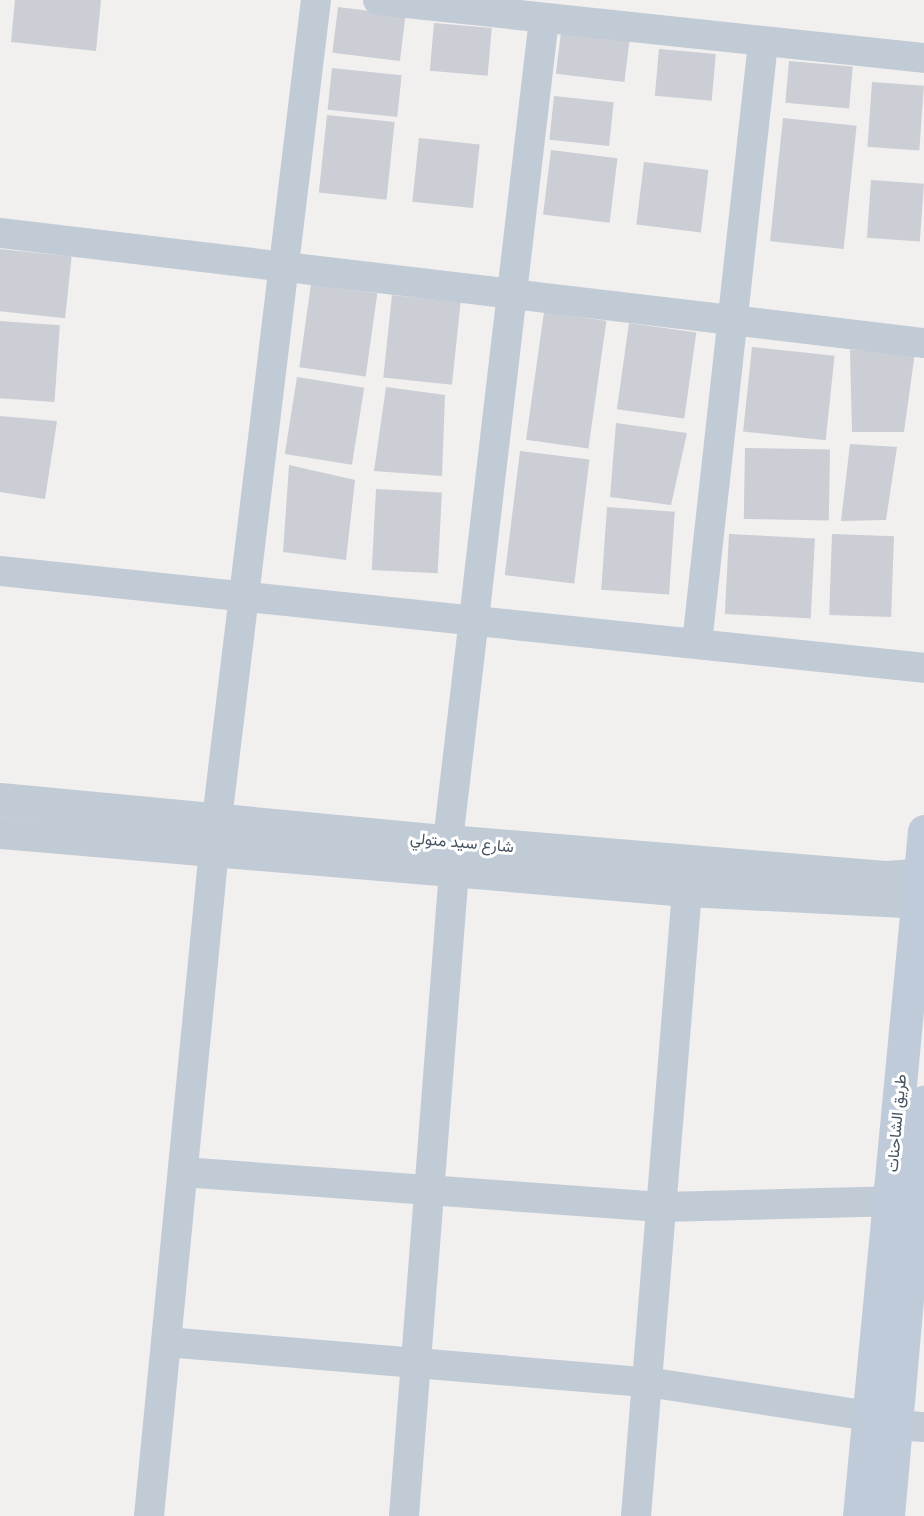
<!DOCTYPE html>
<html>
<head>
<meta charset="utf-8">
<style>
  body { margin:0 }
  #map { position:relative; width:924px; height:1516px; overflow:hidden; background:#f2efef; font-family:"Open Sans",Vazirmatn,sans-serif }
  div>[style] { position:absolute }
  [style*='--x'] { left:calc(var(--x)*1px); top:calc(var(--y)*1px); width:calc(var(--w)*1px); rotate:calc(var(--a)*1deg) }
  .building>* { inset:0; background:#cbced4; transform-origin:0 0 }
  .minor>* { height:30px; margin:-15px; padding:0 15px; transform-origin:15px; border-radius:15px; background:#c1cbd6 }
  .tertiary>* { height:33px; margin:-16.5px; padding:0 16.5px; transform-origin:16.5px; border-radius:16.5px; background:#c1cbd6 }
  .secondary>* { height:33px; margin:-16.5px; padding:0 16.5px; transform-origin:16.5px; border-radius:16.5px; background:#c0cbda }
  span { translate:-50% -50%; white-space:nowrap; text-align:center; line-height:1.15; -webkit-text-stroke:6px #fff; paint-order:stroke }
  .street-label { font-size:16px; color:#45515f }
</style>
</head>
<body>
<div id="map">
  <div class="building">
    <i style="clip-path:polygon(15px 0,101px 0,96px 51px,11px 42px)"></i>
    <i style="left:338px;top:7px;width:68px;height:46px;rotate:7deg"></i>
    <i style="left:434px;top:23px;width:58px;height:48px;rotate:5deg"></i>
    <i style="left:561px;top:32px;width:69px;height:42px;rotate:7deg"></i>
    <i style="left:659px;top:49px;width:57px;height:47px;rotate:5deg"></i>
    <i style="left:789px;top:61px;width:64px;height:42px;rotate:5deg"></i>
    <i style="left:332px;top:68px;width:70px;height:42px;rotate:6deg"></i>
    <i style="left:872px;top:82px;width:52px;height:65px;rotate:4deg"></i>
    <i style="left:554px;top:96px;width:60px;height:44px;rotate:6deg"></i>
    <i style="left:327px;top:115px;width:68px;height:78px;rotate:6deg"></i>
    <i style="left:783px;top:118px;width:74px;height:124px;rotate:6deg"></i>
    <i style="left:419px;top:138px;width:61px;height:64px;rotate:6deg"></i>
    <i style="left:551px;top:150px;width:67px;height:65px;rotate:7deg"></i>
    <i style="left:644px;top:162px;width:65px;height:63px;rotate:7deg"></i>
    <i style="left:871px;top:180px;width:53px;height:58px;rotate:4deg"></i>
    <i style="left:0;top:249px;width:72px;height:62px;rotate:6deg"></i>
    <i style="left:311px;top:284px;width:67px;height:84px;rotate:8deg"></i>
    <i style="left:392px;top:295px;width:69px;height:83px;rotate:6deg"></i>
    <i style="left:544px;top:312px;width:63px;height:129px;rotate:8deg"></i>
    <i style="left:0;top:321px;width:60px;height:77px;rotate:4deg"></i>
    <i style="left:629px;top:323px;width:68px;height:87px;rotate:8deg"></i>
    <i style="left:752px;top:347px;width:83px;height:85px;rotate:6deg"></i>
    <i style="clip-path:polygon(850px 350px,915px 352px,904px 432px,852px 432px)"></i>
    <i style="left:297px;top:377px;width:68px;height:78px;rotate:9deg"></i>
    <i style="clip-path:polygon(386px 387px,445px 395px,442px 476px,374px 471px)"></i>
    <i style="clip-path:polygon(0 416px,57px 421px,45px 499px,0 492px)"></i>
    <i style="clip-path:polygon(616px 423px,687px 433px,671px 505px,610px 497px)"></i>
    <i style="clip-path:polygon(850px 444px,897px 447px,886px 520px,841px 521px)"></i>
    <i style="left:745px;top:448px;width:85px;height:71px;rotate:1deg"></i>
    <i style="left:520px;top:451px;width:70px;height:125px;rotate:7deg"></i>
    <i style="clip-path:polygon(289px 465px,355px 480px,346px 560px,283px 552px)"></i>
    <i style="left:376px;top:489px;width:66px;height:81px;rotate:3deg"></i>
    <i style="left:607px;top:507px;width:68px;height:83px;rotate:4deg"></i>
    <i style="left:729px;top:534px;width:86px;height:80px;rotate:3deg"></i>
    <i style="left:832px;top:534px;width:62px;height:81px;rotate:2deg"></i>
  </div>
  <div class="minor">
    <i style="--x:378;--y:0;--w:549;--a:6.06"></i>
    <i style="--x:0;--y:233;--w:931;--a:6.79"></i>
    <i style="--x:0;--y:571;--w:929;--a:5.99"></i>
    <i style="--x:697;--y:643;--w:604;--a:-83.72"></i>
    <i style="--x:448;--y:841;--w:828;--a:-83.34"></i>
    <i style="--x:183;--y:1172;--w:479;--a:4.2"></i>
    <i style="--x:661;--y:1207;--w:251;--a:-1.4"></i>
    <i style="--x:166;--y:1342;--w:483;--a:4.8"></i>
    <i style="--x:647;--y:1382;--w:226;--a:8.7"></i>
    <i style="--x:894;--y:1425;--w:30;--a:4"></i>
    <i style="--x:149;--y:1516;--w:700;--a:-84.43"></i>
    <i style="--x:217;--y:819;--w:825;--a:-83.11"></i>
    <i style="--x:404;--y:1516;--w:647;--a:-85.57"></i>
    <i style="--x:636;--y:1516;--w:628;--a:-85.34"></i>
  </div>
  <div class="tertiary">
    <i style="--x:0;--y:799;--w:450;--a:5.4"></i>
    <i style="--x:448;--y:841;--w:441;--a:4.7"></i>
    <i style="--x:888;--y:877;--w:36;--a:-5"></i>
    <i style="--x:0;--y:832;--w:689;--a:4.83"></i>
    <i style="--x:687;--y:890;--w:237;--a:2.9"></i>
  </div>
  <div class="secondary">
    <i style="--x:859;--y:1516;--w:688;--a:-84.58"></i>
    <i style="--x:888;--y:1516;--w:416;--a:-85"></i>
  </div>
  <div class="street-label">
    <span style="left:462px;top:842px;rotate:5deg">شارع سيد متولي</span>
    <span style="left:896px;top:1123px;rotate:-85deg">طريق الشاحنات</span>
  </div>
</div>
</body>
</html>
